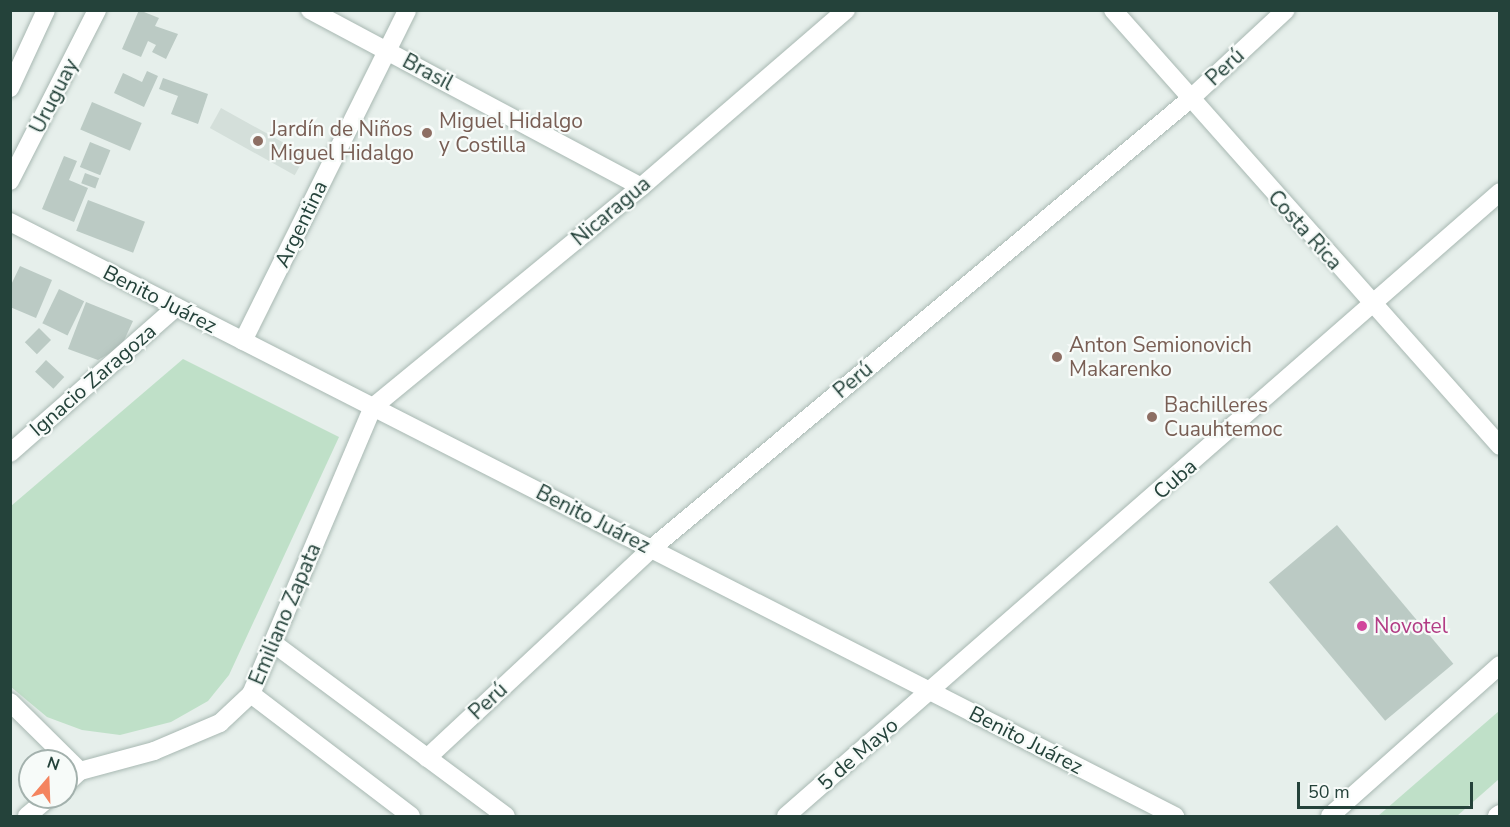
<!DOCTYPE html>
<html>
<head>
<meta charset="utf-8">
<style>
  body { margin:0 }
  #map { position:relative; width:1510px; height:827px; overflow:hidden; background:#e6efeb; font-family:"Nunito Sans",sans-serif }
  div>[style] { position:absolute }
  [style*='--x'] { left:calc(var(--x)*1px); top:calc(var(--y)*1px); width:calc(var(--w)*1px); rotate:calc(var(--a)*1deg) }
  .built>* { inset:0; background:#d4dfda; transform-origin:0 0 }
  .green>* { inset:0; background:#bfe0c8 }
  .building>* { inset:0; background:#bbcac4; transform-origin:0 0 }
  .roads { filter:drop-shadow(0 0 2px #a8b8b2) drop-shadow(0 0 2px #a8b8b2) }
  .street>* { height:18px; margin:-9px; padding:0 9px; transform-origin:9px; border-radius:9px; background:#fff }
  .secondary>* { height:18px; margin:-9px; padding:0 9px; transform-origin:9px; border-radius:9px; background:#fff }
  .dots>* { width:16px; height:16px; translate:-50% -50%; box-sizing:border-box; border:3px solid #f7fbf9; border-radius:50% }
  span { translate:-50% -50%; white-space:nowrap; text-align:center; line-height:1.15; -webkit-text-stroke:4.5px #f7fbf9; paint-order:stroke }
  .street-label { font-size:21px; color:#24423a }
  .education-label { font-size:21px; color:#785e54 }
  .left { translate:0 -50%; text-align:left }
  .hotel-label { font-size:21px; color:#b23c85 }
  .frame { position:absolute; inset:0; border:12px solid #24423a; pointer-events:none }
  .north { position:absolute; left:18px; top:749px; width:60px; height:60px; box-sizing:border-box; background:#f7fbf9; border:2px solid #a3b1ad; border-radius:50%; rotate:19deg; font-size:16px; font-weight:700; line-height:24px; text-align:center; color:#24423a }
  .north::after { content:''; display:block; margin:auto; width:21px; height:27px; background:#f4845f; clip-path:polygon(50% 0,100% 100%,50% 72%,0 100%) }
  .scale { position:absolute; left:1297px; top:782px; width:176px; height:27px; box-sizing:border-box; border:3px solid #24423a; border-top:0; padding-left:8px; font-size:18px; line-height:21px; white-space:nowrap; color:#24423a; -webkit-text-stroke:4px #f7fbf9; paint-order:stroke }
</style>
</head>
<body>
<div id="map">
  <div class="built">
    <i style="left:221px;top:108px;width:97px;height:23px;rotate:29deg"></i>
  </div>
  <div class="green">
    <i style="clip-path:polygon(183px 359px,339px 437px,229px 675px,208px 701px,171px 722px,120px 735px,82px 730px,47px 717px,11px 687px,11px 506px)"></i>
    <i style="clip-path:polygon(1499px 711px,1499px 779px,1457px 816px,1378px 816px)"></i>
  </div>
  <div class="building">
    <i style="clip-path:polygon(139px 10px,159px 18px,155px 26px,178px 34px,166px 59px,152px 52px,156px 45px,148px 41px,141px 57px,122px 49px)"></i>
    <i style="clip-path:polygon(147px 71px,158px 76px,144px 107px,114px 93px,123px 73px,142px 82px)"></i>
    <i style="clip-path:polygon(163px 78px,208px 94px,198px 124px,171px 114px,178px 96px,159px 89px)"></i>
    <i style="left:92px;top:102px;width:54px;height:30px;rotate:23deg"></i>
    <i style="left:90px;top:142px;width:22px;height:27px;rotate:22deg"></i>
    <i style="clip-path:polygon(64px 156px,77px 161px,69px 180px,88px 188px,74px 222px,42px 209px)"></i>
    <i style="left:85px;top:173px;width:15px;height:11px;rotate:20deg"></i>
    <i style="left:88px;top:200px;width:61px;height:33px;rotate:21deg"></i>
    <i style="clip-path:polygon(20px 266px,52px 280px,36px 318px,10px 307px,10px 287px)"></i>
    <i style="left:59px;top:289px;width:28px;height:38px;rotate:26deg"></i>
    <i style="clip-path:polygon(86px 302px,133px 321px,121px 347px,98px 360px,68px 349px)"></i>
    <i style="left:39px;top:328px;width:17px;height:20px;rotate:45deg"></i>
    <i style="left:46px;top:360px;width:25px;height:16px;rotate:43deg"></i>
    <i style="left:1337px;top:525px;width:181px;height:89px;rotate:50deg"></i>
  </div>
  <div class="roads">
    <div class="street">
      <i style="--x:310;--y:10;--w:375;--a:28.1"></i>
      <i style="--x:10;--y:88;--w:86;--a:-65.2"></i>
      <i style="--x:10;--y:181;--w:192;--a:-63"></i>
      <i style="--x:243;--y:341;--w:369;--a:-63.6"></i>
      <i style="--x:10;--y:453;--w:221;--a:-41.3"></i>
      <i style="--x:273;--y:643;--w:290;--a:36.6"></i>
      <i style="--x:251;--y:694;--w:201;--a:37.3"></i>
      <i style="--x:10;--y:702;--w:98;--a:44.6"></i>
      <i style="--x:427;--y:758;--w:306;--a:-43"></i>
      <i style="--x:651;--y:549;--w:701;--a:-39.85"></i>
      <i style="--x:1189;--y:100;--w:132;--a:-42.9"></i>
      <i style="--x:66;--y:784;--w:19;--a:-43"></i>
      <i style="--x:80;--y:771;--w:77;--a:-15.1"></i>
      <i style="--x:154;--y:751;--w:72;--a:-23"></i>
      <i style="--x:220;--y:723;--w:42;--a:-43.1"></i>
      <i style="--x:251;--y:694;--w:312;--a:-67"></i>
      <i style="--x:373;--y:407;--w:347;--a:-39.4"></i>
      <i style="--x:641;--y:187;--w:271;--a:-40.8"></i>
      <i style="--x:27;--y:816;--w:30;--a:-40"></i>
      <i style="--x:786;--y:816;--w:948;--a:-41.15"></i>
    </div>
    <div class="secondary">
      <i style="--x:1113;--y:10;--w:583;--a:48.41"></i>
      <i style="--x:10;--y:222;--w:1308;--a:27.02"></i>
      <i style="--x:1330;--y:816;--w:227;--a:-41.6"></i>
      <i style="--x:1497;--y:816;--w:4;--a:-34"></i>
    </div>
  </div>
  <div class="dots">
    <i style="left:427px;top:133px;background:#8d6e63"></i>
    <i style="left:258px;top:141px;background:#8d6e63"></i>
    <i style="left:1057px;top:357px;background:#8d6e63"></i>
    <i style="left:1152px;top:417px;background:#8d6e63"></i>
    <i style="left:1362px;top:626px;background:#d1479c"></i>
  </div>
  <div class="street-label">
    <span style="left:1225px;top:67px;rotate:-43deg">Perú</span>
    <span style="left:428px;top:72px;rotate:28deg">Brasil</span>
    <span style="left:54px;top:96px;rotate:-63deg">Uruguay</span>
    <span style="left:611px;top:211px;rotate:-40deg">Nicaragua</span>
    <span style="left:301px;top:224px;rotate:-64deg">Argentina</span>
    <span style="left:1305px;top:230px;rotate:48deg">Costa Rica</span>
    <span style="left:160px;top:299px;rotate:27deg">Benito Juárez</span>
    <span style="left:93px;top:380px;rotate:-41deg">Ignacio Zaragoza</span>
    <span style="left:853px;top:380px;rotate:-40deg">Perú</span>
    <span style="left:1175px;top:479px;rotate:-41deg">Cuba</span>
    <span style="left:593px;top:519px;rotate:27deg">Benito Juárez</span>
    <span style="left:285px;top:614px;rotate:-67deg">Emiliano Zapata</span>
    <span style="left:488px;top:701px;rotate:-43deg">Perú</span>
    <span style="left:1026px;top:740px;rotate:27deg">Benito Juárez</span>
    <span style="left:858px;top:754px;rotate:-41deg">5 de Mayo</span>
  </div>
  <div class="education-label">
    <span class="left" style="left:439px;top:133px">Miguel Hidalgo<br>y Costilla</span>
    <span class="left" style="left:270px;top:141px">Jardín de Niños<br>Miguel Hidalgo</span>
    <span class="left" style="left:1069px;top:357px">Anton Semionovich<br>Makarenko</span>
    <span class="left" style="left:1164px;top:417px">Bachilleres<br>Cuauhtemoc</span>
  </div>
  <div class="hotel-label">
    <span class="left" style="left:1374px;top:626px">Novotel</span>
  </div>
  <div class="frame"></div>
  <div class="north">N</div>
  <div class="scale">50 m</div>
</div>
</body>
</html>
